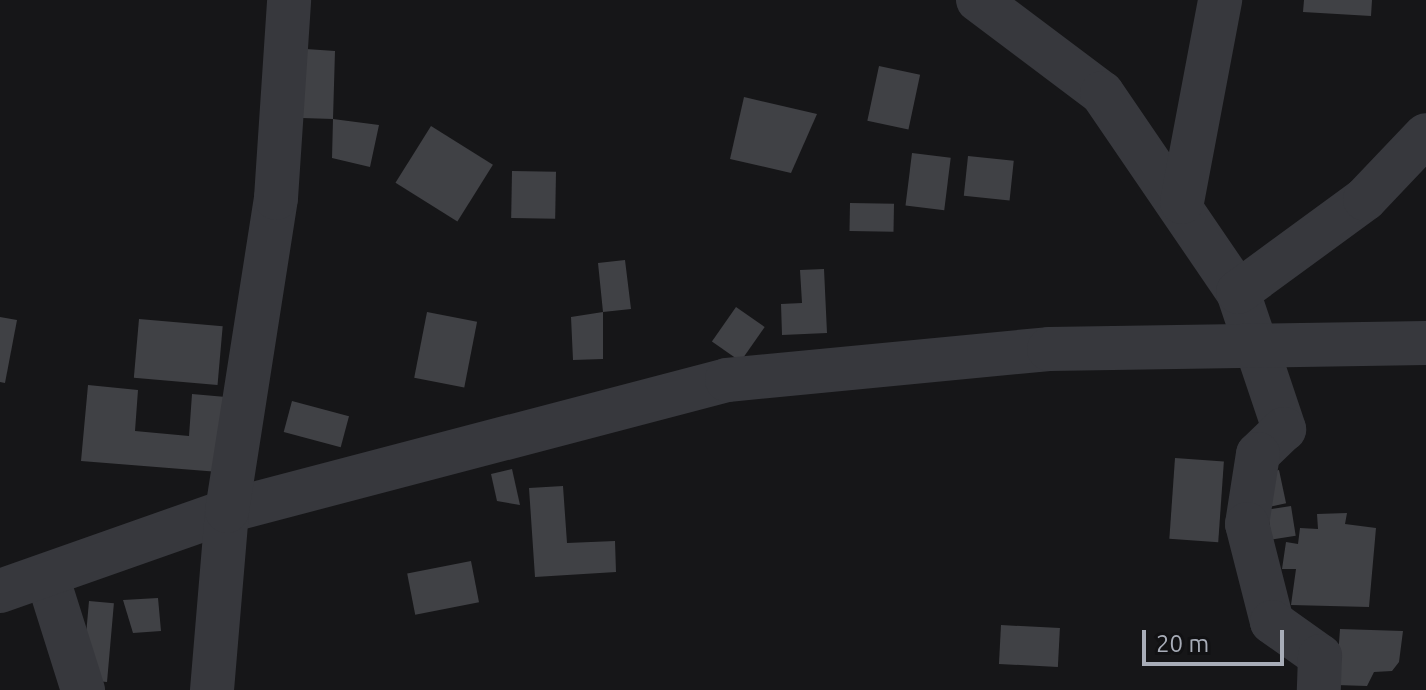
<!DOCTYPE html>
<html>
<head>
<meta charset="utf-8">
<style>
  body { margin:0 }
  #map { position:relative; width:1426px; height:690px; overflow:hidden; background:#161618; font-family:Ubuntu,sans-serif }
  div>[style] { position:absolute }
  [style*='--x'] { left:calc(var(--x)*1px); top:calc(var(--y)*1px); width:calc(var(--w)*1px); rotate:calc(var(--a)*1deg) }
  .building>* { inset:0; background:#404145; transform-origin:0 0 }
  .minor>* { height:44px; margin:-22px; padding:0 22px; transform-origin:22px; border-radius:22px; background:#37383d }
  span { translate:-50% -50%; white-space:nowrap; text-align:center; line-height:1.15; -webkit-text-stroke:6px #111113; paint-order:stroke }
  .scale { position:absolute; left:1142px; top:630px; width:142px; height:36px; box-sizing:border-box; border:4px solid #a8adb8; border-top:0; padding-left:10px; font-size:24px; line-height:28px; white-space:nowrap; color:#a8adb8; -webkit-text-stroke:6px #111113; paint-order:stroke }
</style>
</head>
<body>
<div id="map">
  <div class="building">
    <i style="clip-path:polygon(1304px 0,1372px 0,1371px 16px,1303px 12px)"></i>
    <i style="clip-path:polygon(306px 49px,335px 51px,333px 119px,379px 125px,370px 167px,332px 158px,333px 119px,302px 118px)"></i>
    <i style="left:879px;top:66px;width:42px;height:56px;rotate:12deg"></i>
    <i style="clip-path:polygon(744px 97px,817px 114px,791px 173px,730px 159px)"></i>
    <i style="left:431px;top:126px;width:73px;height:67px;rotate:32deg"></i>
    <i style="left:912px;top:153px;width:39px;height:53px;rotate:7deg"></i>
    <i style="left:968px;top:156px;width:46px;height:40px;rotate:6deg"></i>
    <i style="left:512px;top:171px;width:44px;height:47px;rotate:1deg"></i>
    <i style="left:850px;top:203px;width:44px;height:28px;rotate:1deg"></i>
    <i style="clip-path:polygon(625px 260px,631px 309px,603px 312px,603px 359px,573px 360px,571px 317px,603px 312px,598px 263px)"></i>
    <i style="clip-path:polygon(824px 269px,827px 333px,782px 335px,781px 304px,802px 303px,800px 270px)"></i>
    <i style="left:736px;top:307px;width:35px;height:42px;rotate:35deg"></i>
    <i style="left:427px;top:312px;width:51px;height:67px;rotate:11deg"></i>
    <i style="clip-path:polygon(0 317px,17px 320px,5px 383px,0 382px)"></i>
    <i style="left:139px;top:319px;width:84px;height:59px;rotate:5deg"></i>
    <i style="clip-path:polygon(88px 385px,138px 390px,135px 431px,189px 436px,192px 394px,226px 397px,219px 472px,81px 461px)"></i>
    <i style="left:292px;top:401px;width:59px;height:32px;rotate:15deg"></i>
    <i style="left:1175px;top:458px;width:49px;height:81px;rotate:4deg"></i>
    <i style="clip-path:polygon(512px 469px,520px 505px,497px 501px,491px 474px)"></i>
    <i style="left:1279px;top:470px;width:34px;height:19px;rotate:78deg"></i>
    <i style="clip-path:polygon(563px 486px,567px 543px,615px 541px,616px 572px,535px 577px,529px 488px)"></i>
    <i style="left:1291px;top:506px;width:30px;height:24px;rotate:81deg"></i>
    <i style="clip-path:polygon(1347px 513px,1345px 524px,1376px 528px,1369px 607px,1291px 605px,1296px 569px,1282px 569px,1286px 542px,1298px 544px,1300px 528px,1318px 529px,1317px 514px)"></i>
    <i style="left:471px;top:561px;width:42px;height:65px;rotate:79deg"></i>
    <i style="clip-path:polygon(158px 598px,161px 631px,133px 633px,123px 600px)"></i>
    <i style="left:89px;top:601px;width:25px;height:79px;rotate:5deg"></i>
    <i style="left:1001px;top:625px;width:59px;height:39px;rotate:3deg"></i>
    <i style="clip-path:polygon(1340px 629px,1403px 631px,1399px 662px,1392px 671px,1374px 672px,1367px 686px,1336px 685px)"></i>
  </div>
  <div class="minor">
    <i style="--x:978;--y:0;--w:155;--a:36.9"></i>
    <i style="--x:1102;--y:93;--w:241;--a:55.7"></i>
    <i style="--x:1238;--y:292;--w:145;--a:71.4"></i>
    <i style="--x:1284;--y:429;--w:36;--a:136"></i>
    <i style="--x:1258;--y:454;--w:71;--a:98.9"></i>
    <i style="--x:1247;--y:524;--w:101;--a:75.7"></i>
    <i style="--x:1272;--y:622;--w:59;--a:35.3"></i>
    <i style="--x:1320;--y:656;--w:34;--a:92"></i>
    <i style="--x:1182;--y:202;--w:206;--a:-79.3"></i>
    <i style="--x:1238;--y:292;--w:157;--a:-36.2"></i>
    <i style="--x:1365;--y:199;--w:88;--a:-46.4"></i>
    <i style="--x:47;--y:576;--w:120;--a:72.5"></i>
    <i style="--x:0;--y:591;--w:241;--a:-19.4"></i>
    <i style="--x:227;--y:511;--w:517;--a:-14.68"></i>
    <i style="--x:727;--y:380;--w:323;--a:-5.5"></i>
    <i style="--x:1049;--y:349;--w:377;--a:-0.9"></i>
    <i style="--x:212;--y:690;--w:180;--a:-85.2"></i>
    <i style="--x:227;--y:511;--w:317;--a:-81.1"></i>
    <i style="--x:276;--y:198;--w:198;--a:-86.2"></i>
  </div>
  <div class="scale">20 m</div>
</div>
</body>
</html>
